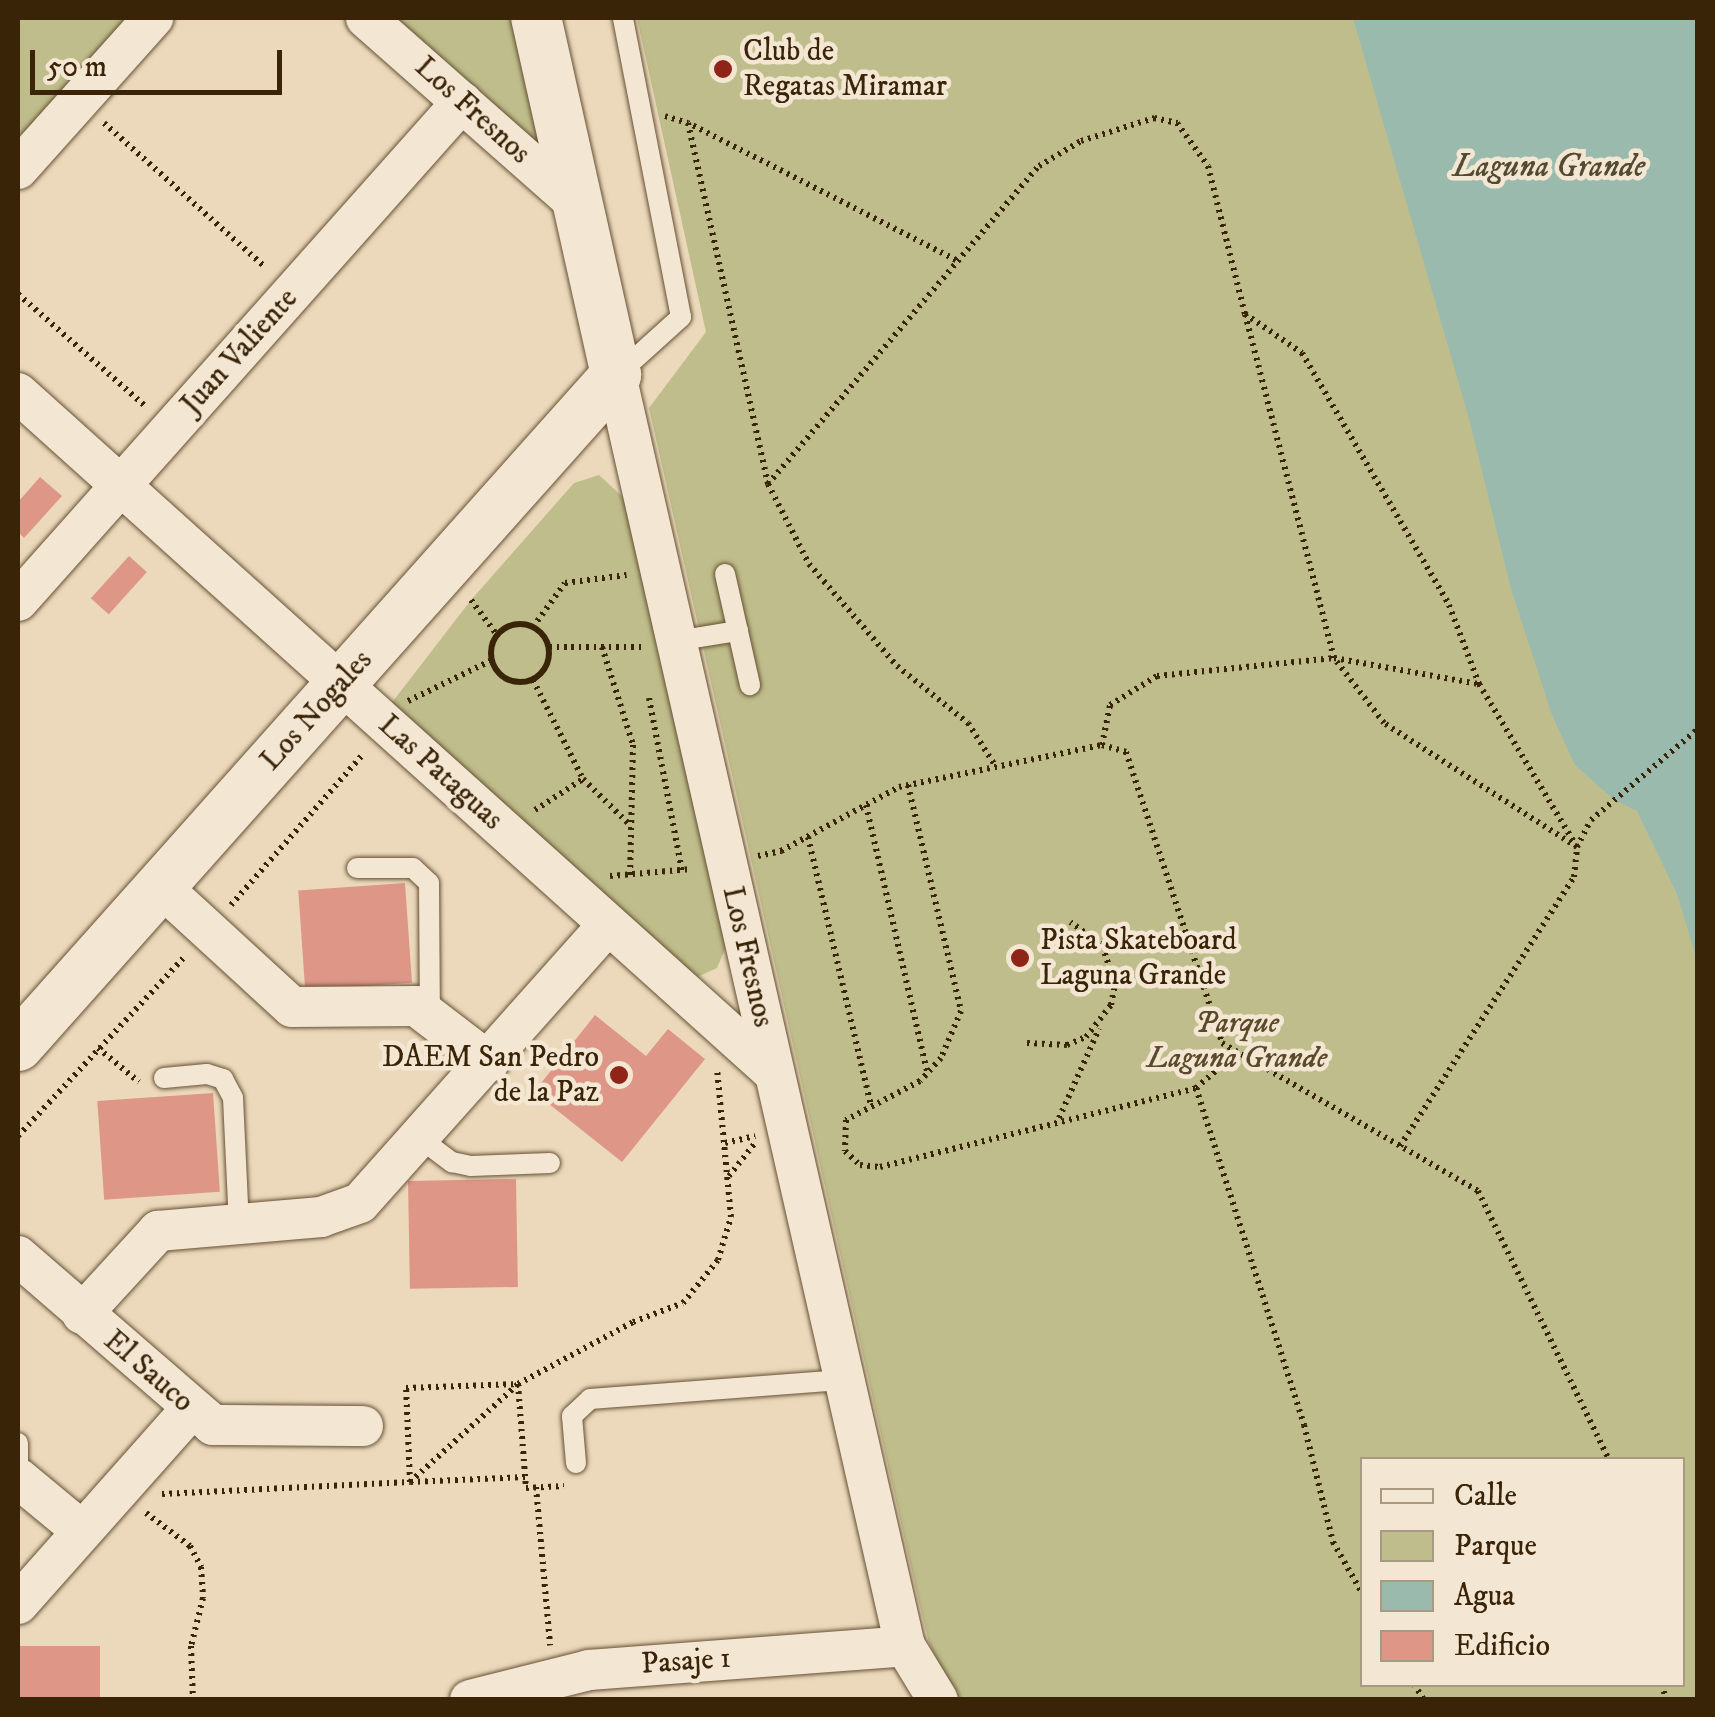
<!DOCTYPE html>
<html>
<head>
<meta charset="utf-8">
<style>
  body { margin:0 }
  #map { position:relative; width:1715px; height:1717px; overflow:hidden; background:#ecd9bb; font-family:"IM FELL DW Pica",serif }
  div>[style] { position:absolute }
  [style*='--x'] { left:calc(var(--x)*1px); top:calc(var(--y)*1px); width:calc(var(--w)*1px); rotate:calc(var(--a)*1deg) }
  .green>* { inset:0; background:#bfbd8b }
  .water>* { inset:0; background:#99baad }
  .building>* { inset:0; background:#de9687; transform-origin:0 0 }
  .path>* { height:6px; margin-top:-3px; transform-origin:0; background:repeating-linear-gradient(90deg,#3a2408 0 2.5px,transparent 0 7.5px) }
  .path>.ring { margin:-3px; padding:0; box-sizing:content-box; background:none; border:6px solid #3a2408; border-radius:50% }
  .roads { filter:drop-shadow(0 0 2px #665135) drop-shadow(0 0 2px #665135) }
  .service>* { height:20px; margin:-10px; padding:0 10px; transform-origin:10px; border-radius:10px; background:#f3e6d3 }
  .minor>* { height:40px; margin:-20px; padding:0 20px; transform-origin:20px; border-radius:20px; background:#f3e6d3 }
  .tertiary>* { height:50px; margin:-25px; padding:0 25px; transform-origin:25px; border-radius:25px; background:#f3e6d3 }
  .dots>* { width:28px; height:28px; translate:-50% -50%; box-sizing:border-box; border:5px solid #f3e6d3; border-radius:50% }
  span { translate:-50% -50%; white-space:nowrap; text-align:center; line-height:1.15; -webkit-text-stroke:9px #f3e6d3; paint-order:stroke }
  .poi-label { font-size:30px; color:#3a2408 }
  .left { translate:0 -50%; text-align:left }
  .right { translate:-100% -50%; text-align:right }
  .street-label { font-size:30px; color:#3a2408 }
  .park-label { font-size:30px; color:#5b4a29; font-style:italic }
  .water-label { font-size:32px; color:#524a31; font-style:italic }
  .frame { position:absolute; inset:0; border:20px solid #3a2408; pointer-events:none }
  .legend { position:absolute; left:1360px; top:1457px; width:325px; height:230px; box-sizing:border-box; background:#f3e6d3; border:2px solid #a99882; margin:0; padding:12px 18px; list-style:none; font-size:30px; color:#3a2408 }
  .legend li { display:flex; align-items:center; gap:20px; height:50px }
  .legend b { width:50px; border:2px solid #a99882 }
  .scale { position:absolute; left:30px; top:50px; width:252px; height:45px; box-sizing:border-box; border:5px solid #3a2408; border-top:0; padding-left:12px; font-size:30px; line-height:35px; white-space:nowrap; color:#3a2408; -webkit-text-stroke:8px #f3e6d3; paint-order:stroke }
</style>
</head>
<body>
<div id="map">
  <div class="green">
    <i style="clip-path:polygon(18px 18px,133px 18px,21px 135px,18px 132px)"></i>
    <i style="clip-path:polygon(377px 18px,514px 18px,548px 172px)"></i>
    <i style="clip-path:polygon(evenodd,637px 18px,1697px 18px,1697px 1699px,956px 1700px,929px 1643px,918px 1598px,649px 408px,706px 332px,637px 18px,1362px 1460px,1682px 1460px,1682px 1684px,1362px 1684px,1362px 1460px)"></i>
    <i style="clip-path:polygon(599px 475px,626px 500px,728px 942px,717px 968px,695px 978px,390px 705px,471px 600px,574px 483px)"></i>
  </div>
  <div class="water">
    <i style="clip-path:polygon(1353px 18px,1697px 18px,1697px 960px,1677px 894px,1637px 811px,1613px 799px,1575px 765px,1552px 715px,1511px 589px,1470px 422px)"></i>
  </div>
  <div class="building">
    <i style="clip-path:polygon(40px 477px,62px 496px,24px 538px,18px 532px,18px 502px)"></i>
    <i style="left:129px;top:556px;width:24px;height:57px;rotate:42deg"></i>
    <i style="left:405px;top:883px;width:100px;height:107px;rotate:86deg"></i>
    <i style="clip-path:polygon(595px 1015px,646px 1056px,668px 1029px,705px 1059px,622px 1162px,534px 1092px)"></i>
    <i style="left:213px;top:1093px;width:99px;height:116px;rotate:86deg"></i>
    <i style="left:516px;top:1179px;width:108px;height:108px;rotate:89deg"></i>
    <i style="left:18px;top:1646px;width:82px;height:54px"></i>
  </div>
  <div class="path">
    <i style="--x:665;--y:116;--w:24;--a:17"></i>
    <i style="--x:104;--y:123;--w:217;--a:41.8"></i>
    <i style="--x:956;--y:260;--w:301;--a:-152.9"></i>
    <i style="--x:688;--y:123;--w:370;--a:77.5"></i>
    <i style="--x:768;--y:484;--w:418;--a:-49.6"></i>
    <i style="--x:1039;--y:166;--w:49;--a:-30.8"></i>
    <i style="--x:1081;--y:141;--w:77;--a:-17.5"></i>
    <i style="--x:1154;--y:118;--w:24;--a:12"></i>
    <i style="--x:1177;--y:123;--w:53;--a:54.2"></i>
    <i style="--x:1208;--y:166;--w:153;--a:76"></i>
    <i style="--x:18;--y:294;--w:168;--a:41.4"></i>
    <i style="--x:1245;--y:314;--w:69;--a:34.4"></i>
    <i style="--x:1302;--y:353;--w:292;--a:59.7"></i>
    <i style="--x:1449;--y:605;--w:85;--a:69.2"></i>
    <i style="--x:1479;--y:684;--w:190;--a:59"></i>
    <i style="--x:1577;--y:847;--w:229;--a:-147.3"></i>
    <i style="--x:1384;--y:723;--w:82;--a:-127.6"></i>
    <i style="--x:1334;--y:658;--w:355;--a:-104.5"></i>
    <i style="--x:768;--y:484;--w:90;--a:62.9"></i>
    <i style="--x:809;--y:564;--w:135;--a:49.2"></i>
    <i style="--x:897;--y:666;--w:91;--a:38.8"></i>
    <i style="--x:968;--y:723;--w:52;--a:57.5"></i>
    <i style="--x:471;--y:600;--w:44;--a:53.4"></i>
    <i class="ring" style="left:491px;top:624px;width:52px;height:52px"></i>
    <i style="--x:533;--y:627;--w:54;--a:-54"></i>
    <i style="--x:565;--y:583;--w:62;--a:-7.5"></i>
    <i style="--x:549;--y:647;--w:94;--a:0"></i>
    <i style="--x:602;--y:647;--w:103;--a:72.4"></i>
    <i style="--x:633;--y:745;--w:132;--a:91.3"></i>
    <i style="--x:533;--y:680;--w:111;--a:63.2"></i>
    <i style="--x:583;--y:779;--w:67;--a:44.4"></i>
    <i style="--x:649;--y:698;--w:176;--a:79.2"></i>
    <i style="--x:408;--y:701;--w:93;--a:-26"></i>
    <i style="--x:1102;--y:745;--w:41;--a:-78.7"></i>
    <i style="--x:1110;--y:705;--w:55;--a:-31.7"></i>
    <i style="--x:1157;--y:676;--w:178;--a:-5.8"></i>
    <i style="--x:1334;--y:658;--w:146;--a:10.2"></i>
    <i style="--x:908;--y:785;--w:232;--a:76.8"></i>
    <i style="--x:961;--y:1011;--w:51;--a:113.1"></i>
    <i style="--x:941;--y:1058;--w:31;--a:132"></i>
    <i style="--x:920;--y:1081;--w:84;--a:152.2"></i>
    <i style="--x:846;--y:1120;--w:31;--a:92"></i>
    <i style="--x:845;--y:1151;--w:21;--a:43"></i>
    <i style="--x:860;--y:1165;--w:20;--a:6"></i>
    <i style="--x:880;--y:1167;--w:326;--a:-14"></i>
    <i style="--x:1196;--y:1088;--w:354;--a:72.2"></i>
    <i style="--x:1304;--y:1425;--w:121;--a:76.1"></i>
    <i style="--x:1333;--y:1542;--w:59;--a:60.4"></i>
    <i style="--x:866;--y:805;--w:274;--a:77.1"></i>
    <i style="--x:535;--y:810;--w:57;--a:-32.9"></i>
    <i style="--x:808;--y:837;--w:276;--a:76.8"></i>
    <i style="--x:758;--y:856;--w:24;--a:-12"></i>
    <i style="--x:781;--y:851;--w:134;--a:-28.5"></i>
    <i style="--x:899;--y:787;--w:207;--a:-11.7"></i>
    <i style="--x:1102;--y:745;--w:25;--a:16"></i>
    <i style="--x:1126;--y:752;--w:306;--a:71.7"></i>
    <i style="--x:1222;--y:1043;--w:296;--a:30"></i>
    <i style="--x:1478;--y:1191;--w:299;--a:64"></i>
    <i style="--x:610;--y:876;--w:82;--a:-4.9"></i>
    <i style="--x:231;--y:905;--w:202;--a:-48.8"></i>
    <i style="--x:1027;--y:1043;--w:40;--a:2.9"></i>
    <i style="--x:1067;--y:1045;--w:21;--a:-23"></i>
    <i style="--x:1086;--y:1037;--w:41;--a:-52"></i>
    <i style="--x:1111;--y:1005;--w:21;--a:-79"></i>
    <i style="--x:1115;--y:984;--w:41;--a:-108.4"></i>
    <i style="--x:1102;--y:945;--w:39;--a:-144"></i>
    <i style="--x:98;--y:1048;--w:53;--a:39.7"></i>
    <i style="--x:1196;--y:1088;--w:50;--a:-41"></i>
    <i style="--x:1059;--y:1118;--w:98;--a:-65.8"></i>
    <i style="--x:18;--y:1136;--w:247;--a:-47.1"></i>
    <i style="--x:725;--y:1143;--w:31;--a:-13"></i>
    <i style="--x:1400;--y:1146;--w:320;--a:-57.1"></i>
    <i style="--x:1574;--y:877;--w:30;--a:-84"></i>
    <i style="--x:1577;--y:847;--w:30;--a:-63"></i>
    <i style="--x:1591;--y:820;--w:140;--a:-40.4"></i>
    <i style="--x:729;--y:1176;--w:42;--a:-51.8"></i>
    <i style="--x:525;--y:1477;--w:115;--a:177.5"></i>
    <i style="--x:410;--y:1482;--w:94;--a:-92.4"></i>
    <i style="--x:406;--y:1388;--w:112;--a:-2"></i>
    <i style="--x:518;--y:1384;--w:104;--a:85.6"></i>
    <i style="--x:526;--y:1488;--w:38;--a:-3"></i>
    <i style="--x:536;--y:1487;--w:159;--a:84.9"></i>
    <i style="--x:162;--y:1494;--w:248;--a:-2.8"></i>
    <i style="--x:410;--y:1482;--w:146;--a:-42.2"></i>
    <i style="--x:518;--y:1384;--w:131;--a:-28.3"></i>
    <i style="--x:633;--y:1322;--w:53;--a:-20.8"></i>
    <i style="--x:683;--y:1303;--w:55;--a:-50.9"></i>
    <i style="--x:718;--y:1260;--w:45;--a:-73.2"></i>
    <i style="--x:731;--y:1217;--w:148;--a:-95.4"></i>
    <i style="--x:146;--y:1513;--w:55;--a:36.9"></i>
    <i style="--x:190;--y:1546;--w:24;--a:62"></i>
    <i style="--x:201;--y:1567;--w:31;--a:86"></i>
    <i style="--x:203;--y:1598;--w:49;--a:104"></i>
    <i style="--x:191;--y:1646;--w:54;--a:87.9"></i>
    <i style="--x:1414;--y:1684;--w:19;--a:58"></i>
    <i style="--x:1662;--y:1684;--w:16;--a:76"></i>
  </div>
  <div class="roads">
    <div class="service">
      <i style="--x:618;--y:374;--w:85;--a:-42.1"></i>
      <i style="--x:681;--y:317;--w:305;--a:-101"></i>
      <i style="--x:725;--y:574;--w:114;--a:77.3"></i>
      <i style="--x:676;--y:641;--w:63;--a:-9.2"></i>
      <i style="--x:357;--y:868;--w:56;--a:0"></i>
      <i style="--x:413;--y:868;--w:22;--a:43"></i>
      <i style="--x:429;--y:883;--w:130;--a:89.6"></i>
      <i style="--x:164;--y:1078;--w:43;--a:-5.3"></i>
      <i style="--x:207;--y:1074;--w:17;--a:17"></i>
      <i style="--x:223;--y:1079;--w:21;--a:62"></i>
      <i style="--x:233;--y:1098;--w:125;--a:87.3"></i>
      <i style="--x:421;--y:1139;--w:39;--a:37"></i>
      <i style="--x:452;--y:1162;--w:19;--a:12"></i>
      <i style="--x:471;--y:1166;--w:79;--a:-2.2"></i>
      <i style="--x:18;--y:1443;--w:35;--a:90"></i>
      <i style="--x:576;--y:1463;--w:47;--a:-94.9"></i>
      <i style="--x:572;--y:1416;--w:25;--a:-43"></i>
      <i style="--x:590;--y:1399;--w:253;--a:-4.3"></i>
    </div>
    <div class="minor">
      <i style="--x:366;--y:18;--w:283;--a:41.4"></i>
      <i style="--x:18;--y:169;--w:203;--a:-48.2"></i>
      <i style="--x:616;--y:375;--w:1303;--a:77.19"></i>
      <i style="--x:905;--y:1646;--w:63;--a:58.6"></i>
      <i style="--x:18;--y:393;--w:1015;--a:41.97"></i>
      <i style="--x:18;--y:601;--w:668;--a:-48.34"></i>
      <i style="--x:160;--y:886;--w:179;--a:42.5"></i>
      <i style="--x:292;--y:1007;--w:124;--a:-0.5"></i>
      <i style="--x:416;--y:1006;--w:92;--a:37.5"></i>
      <i style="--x:18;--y:1256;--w:258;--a:40.9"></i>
      <i style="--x:213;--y:1425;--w:150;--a:0.4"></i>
      <i style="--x:82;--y:1314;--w:113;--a:-47.5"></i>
      <i style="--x:158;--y:1231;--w:164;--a:-4.9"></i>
      <i style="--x:321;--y:1217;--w:41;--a:-19.7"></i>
      <i style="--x:360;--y:1203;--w:373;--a:-48.3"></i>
      <i style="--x:18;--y:1478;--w:83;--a:39.6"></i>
      <i style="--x:18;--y:1604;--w:259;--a:-48.4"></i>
      <i style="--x:470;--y:1700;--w:123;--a:-14.1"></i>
      <i style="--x:589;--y:1670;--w:317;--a:-4.3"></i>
    </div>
    <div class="tertiary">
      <i style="--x:18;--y:1046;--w:899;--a:-48.29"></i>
      <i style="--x:616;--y:375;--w:366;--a:-102.6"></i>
    </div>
  </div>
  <div class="dots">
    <i style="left:723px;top:69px;background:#8f2418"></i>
    <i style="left:1020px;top:958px;background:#8f2418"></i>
    <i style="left:619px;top:1075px;background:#8f2418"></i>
  </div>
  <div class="poi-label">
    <span class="left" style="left:743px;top:69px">Club de<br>Regatas Miramar</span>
    <span class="left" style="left:1040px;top:958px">Pista Skateboard<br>Laguna Grande</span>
    <span class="right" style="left:599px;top:1075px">DAEM San Pedro<br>de la Paz</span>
  </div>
  <div class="street-label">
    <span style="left:472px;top:111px;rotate:42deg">Los Fresnos</span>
    <span style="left:240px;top:352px;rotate:-48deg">Juan Valiente</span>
    <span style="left:317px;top:711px;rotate:-48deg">Los Nogales</span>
    <span style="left:440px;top:773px;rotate:42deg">Las Pataguas</span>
    <span style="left:747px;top:957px;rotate:77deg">Los Fresnos</span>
    <span style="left:148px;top:1372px;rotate:41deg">El Sauco</span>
    <span style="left:686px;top:1662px;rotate:-4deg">Pasaje 1</span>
  </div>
  <div class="park-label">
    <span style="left:1237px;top:1041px">Parque<br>Laguna Grande</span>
  </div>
  <div class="water-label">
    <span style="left:1549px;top:167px">Laguna Grande</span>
  </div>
  <div class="frame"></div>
  <ul class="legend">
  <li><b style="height:12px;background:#f3e6d3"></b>Calle</li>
  <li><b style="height:28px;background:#bfbd8b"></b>Parque</li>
  <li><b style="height:28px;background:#99baad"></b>Agua</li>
  <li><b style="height:28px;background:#de9687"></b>Edificio</li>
  </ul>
  <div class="scale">50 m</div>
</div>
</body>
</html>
